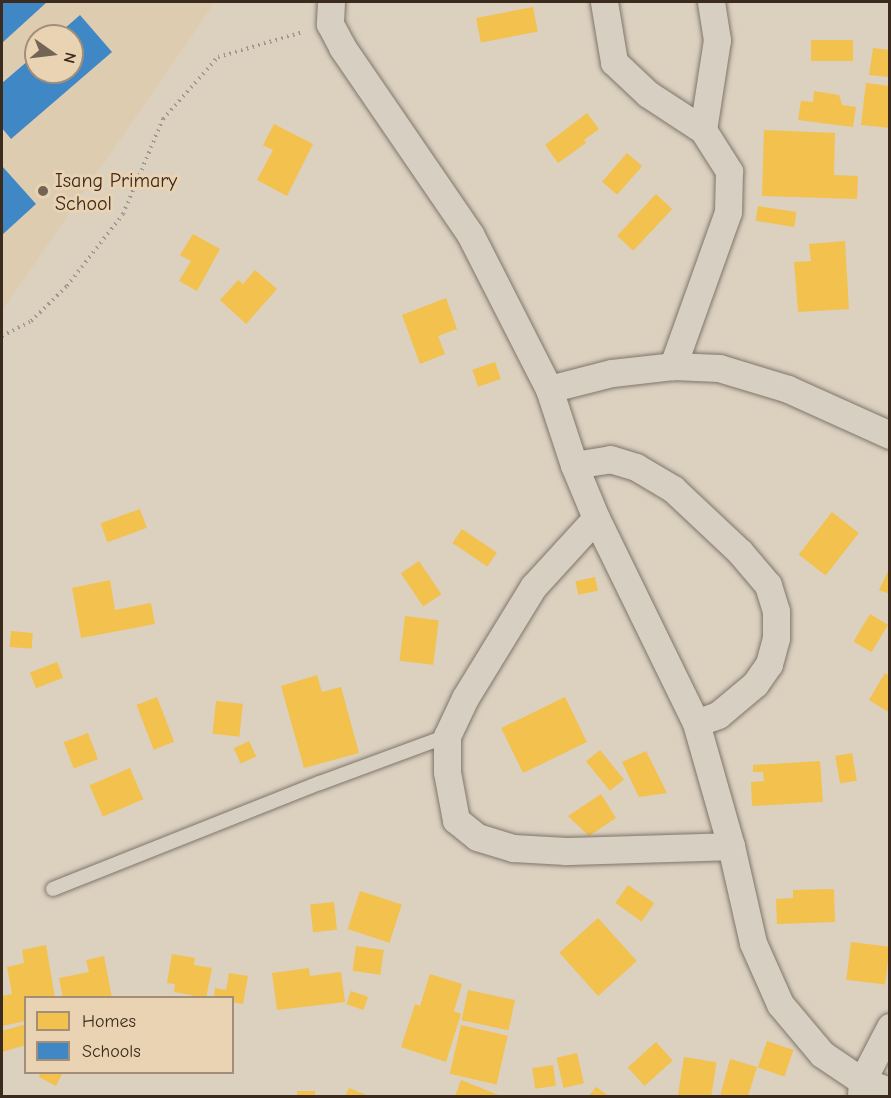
<!DOCTYPE html>
<html>
<head>
<meta charset="utf-8">
<style>
  body { margin:0 }
  #map { position:relative; width:891px; height:1098px; overflow:hidden; background:#dcd0bf; font-family:"Comic Neue",sans-serif }
  div>[style] { position:absolute }
  [style*='--x'] { left:calc(var(--x)*1px); top:calc(var(--y)*1px); width:calc(var(--w)*1px); rotate:calc(var(--a)*1deg) }
  .built>* { inset:0; background:#deccb0 }
  .homes>* { inset:0; background:#f2c14e; transform-origin:0 0 }
  .schools>* { inset:0; background:#3f88c5 }
  .path>* { height:4px; margin-top:-2px; transform-origin:0; background:repeating-linear-gradient(90deg,#a0988e 0 1.5px,transparent 0 6px) }
  .roads { filter:drop-shadow(0 0 2px #7e766b) drop-shadow(0 0 2px #7e766b) }
  .lane>* { height:14px; margin:-7px; padding:0 7px; transform-origin:7px; border-radius:7px; background:#d8cfc3 }
  .street>* { height:27px; margin:-13.5px; padding:0 13.5px; transform-origin:13.5px; border-radius:13.5px; background:#d8cfc3 }
  .dots>* { width:16px; height:16px; translate:-50% -50%; box-sizing:border-box; border:3px solid #e9d3b2; border-radius:50% }
  span { translate:-50% -50%; white-space:nowrap; text-align:center; line-height:1.15; -webkit-text-stroke:6px #e9d3b2; paint-order:stroke }
  .poi-label { font-size:20px; color:#3b2a1e }
  .left { translate:0 -50%; text-align:left }
  .frame { position:absolute; inset:0; border:3px solid #3b2a1e; pointer-events:none }
  .legend { position:absolute; left:24px; top:996px; width:210px; height:78px; box-sizing:border-box; background:#e9d3b2; border:2px solid #a38f77; margin:0; padding:8px 10px; list-style:none; font-size:18px; color:#3b2a1e }
  .legend li { display:flex; align-items:center; gap:12px; height:30px }
  .legend b { width:30px; border:2px solid #a38f77 }
  .north { position:absolute; left:24px; top:24px; width:60px; height:60px; box-sizing:border-box; background:#e9d3b2; border:2px solid #a38f77; border-radius:50%; rotate:104deg; font-size:16px; font-weight:700; line-height:24px; text-align:center; color:#3b2a1e }
  .north::after { content:''; display:block; margin:auto; width:21px; height:27px; background:#736456; clip-path:polygon(50% 0,100% 100%,50% 72%,0 100%) }
</style>
</head>
<body>
<div id="map">
  <div class="built">
    <i style="clip-path:polygon(evenodd,2px 2px,215px 2px,2px 311px,2px 2px,36px 36px,72px 36px,72px 72px,36px 72px,36px 36px)"></i>
  </div>
  <div class="homes">
    <i style="left:533px;top:7px;width:25px;height:58px;rotate:79deg"></i>
    <i style="left:811px;top:40px;width:42px;height:21px"></i>
    <i style="clip-path:polygon(873px 48px,890px 50px,890px 77px,869px 75px)"></i>
    <i style="clip-path:polygon(866px 83px,890px 86px,890px 128px,861px 125px)"></i>
    <i style="clip-path:polygon(814px 91px,839px 95px,842px 105px,856px 107px,853px 127px,798px 120px,801px 101px,813px 102px)"></i>
    <i style="clip-path:polygon(587px 113px,599px 129px,584px 140px,586px 143px,558px 163px,545px 145px)"></i>
    <i style="clip-path:polygon(274px 124px,313px 144px,287px 196px,257px 180px,273px 150px,263px 145px)"></i>
    <i style="clip-path:polygon(764px 130px,835px 133px,834px 175px,858px 176px,857px 199px,762px 196px)"></i>
    <i style="left:627px;top:153px;width:20px;height:38px;rotate:41deg"></i>
    <i style="left:656px;top:194px;width:22px;height:57px;rotate:43deg"></i>
    <i style="left:758px;top:206px;width:39px;height:15px;rotate:9deg"></i>
    <i style="clip-path:polygon(193px 234px,220px 249px,197px 291px,179px 281px,191px 261px,180px 255px)"></i>
    <i style="clip-path:polygon(845px 241px,849px 309px,798px 312px,794px 262px,811px 261px,809px 244px)"></i>
    <i style="clip-path:polygon(255px 270px,277px 289px,246px 324px,220px 300px,238px 280px,243px 284px)"></i>
    <i style="clip-path:polygon(446px 298px,457px 329px,438px 336px,445px 354px,420px 364px,402px 315px)"></i>
    <i style="left:495px;top:362px;width:18px;height:24px;rotate:71deg"></i>
    <i style="left:140px;top:509px;width:20px;height:42px;rotate:70deg"></i>
    <i style="left:832px;top:512px;width:34px;height:54px;rotate:38deg"></i>
    <i style="left:462px;top:529px;width:42px;height:17px;rotate:34deg"></i>
    <i style="left:419px;top:561px;width:40px;height:22px;rotate:56deg"></i>
    <i style="clip-path:polygon(890px 567px,890px 594px,879px 590px)"></i>
    <i style="left:595px;top:577px;width:14px;height:20px;rotate:78deg"></i>
    <i style="clip-path:polygon(110px 580px,115px 610px,151px 603px,155px 624px,81px 638px,72px 588px)"></i>
    <i style="left:870px;top:614px;width:21px;height:32px;rotate:31deg"></i>
    <i style="left:405px;top:616px;width:34px;height:45px;rotate:7deg"></i>
    <i style="left:11px;top:631px;width:22px;height:16px;rotate:5deg"></i>
    <i style="left:57px;top:662px;width:17px;height:29px;rotate:69deg"></i>
    <i style="clip-path:polygon(885px 673px,890px 676px,890px 713px,869px 700px)"></i>
    <i style="clip-path:polygon(317px 675px,322px 692px,341px 687px,359px 753px,304px 768px,281px 686px)"></i>
    <i style="left:157px;top:697px;width:48px;height:22px;rotate:69deg"></i>
    <i style="left:565px;top:697px;width:50px;height:71px;rotate:64deg"></i>
    <i style="left:216px;top:701px;width:27px;height:33px;rotate:6deg"></i>
    <i style="left:88px;top:733px;width:28px;height:26px;rotate:69deg"></i>
    <i style="left:249px;top:741px;width:17px;height:17px;rotate:65deg"></i>
    <i style="left:600px;top:750px;width:38px;height:18px;rotate:51deg"></i>
    <i style="clip-path:polygon(646px 751px,667px 793px,639px 797px,622px 762px)"></i>
    <i style="left:852px;top:753px;width:28px;height:17px;rotate:80deg"></i>
    <i style="clip-path:polygon(820px 761px,823px 802px,752px 806px,751px 782px,764px 781px,763px 772px,753px 772px,753px 765px)"></i>
    <i style="left:130px;top:768px;width:34px;height:44px;rotate:67deg"></i>
    <i style="clip-path:polygon(601px 794px,616px 818px,589px 836px,568px 816px)"></i>
    <i style="left:628px;top:885px;width:32px;height:22px;rotate:35deg"></i>
    <i style="clip-path:polygon(834px 889px,835px 922px,777px 924px,776px 899px,793px 898px,793px 890px)"></i>
    <i style="left:360px;top:891px;width:44px;height:40px;rotate:18deg"></i>
    <i style="left:334px;top:902px;width:28px;height:24px;rotate:84deg"></i>
    <i style="left:598px;top:918px;width:58px;height:52px;rotate:48deg"></i>
    <i style="left:851px;top:942px;width:39px;height:38px;rotate:7deg"></i>
    <i style="clip-path:polygon(46px 945px,55px 998px,26px 998px,26px 1021px,2px 1026px,2px 996px,12px 994px,7px 967px,24px 963px,22px 950px)"></i>
    <i style="left:356px;top:946px;width:28px;height:25px;rotate:8deg"></i>
    <i style="clip-path:polygon(172px 954px,195px 958px,194px 965px,212px 968px,206px 998px,174px 992px,175px 984px,167px 983px)"></i>
    <i style="clip-path:polygon(104px 956px,112px 998px,63px 998px,59px 978px,89px 972px,86px 960px)"></i>
    <i style="clip-path:polygon(309px 968px,310px 976px,341px 972px,345px 1002px,277px 1010px,272px 973px)"></i>
    <i style="clip-path:polygon(229px 973px,248px 976px,243px 1004px,232px 1002px,232px 998px,214px 998px,215px 988px,226px 990px)"></i>
    <i style="clip-path:polygon(430px 974px,462px 984px,454px 1011px,461px 1014px,446px 1062px,401px 1047px,415px 1004px,420px 1006px)"></i>
    <i style="left:468px;top:990px;width:48px;height:31px;rotate:12deg"></i>
    <i style="left:351px;top:991px;width:18px;height:14px;rotate:19deg"></i>
    <i style="clip-path:polygon(26px 1024px,26px 1045px,2px 1052px,2px 1031px)"></i>
    <i style="left:461px;top:1025px;width:48px;height:50px;rotate:13deg"></i>
    <i style="left:767px;top:1041px;width:28px;height:28px;rotate:19deg"></i>
    <i style="left:656px;top:1042px;width:25px;height:38px;rotate:48deg"></i>
    <i style="left:577px;top:1053px;width:31px;height:21px;rotate:77deg"></i>
    <i style="left:684px;top:1057px;width:33px;height:39px;rotate:9deg"></i>
    <i style="clip-path:polygon(730px 1059px,757px 1067px,748px 1096px,720px 1096px)"></i>
    <i style="left:553px;top:1065px;width:21px;height:21px;rotate:82deg"></i>
    <i style="clip-path:polygon(41px 1072px,63px 1072px,56px 1086px,39px 1077px)"></i>
    <i style="clip-path:polygon(461px 1080px,501px 1096px,455px 1096px)"></i>
    <i style="clip-path:polygon(596px 1087px,609px 1096px,589px 1096px)"></i>
    <i style="clip-path:polygon(349px 1088px,369px 1096px,345px 1096px)"></i>
    <i style="left:297px;top:1091px;width:18px;height:5px"></i>
  </div>
  <div class="schools">
    <i style="clip-path:polygon(2px 2px,47px 2px,2px 43px)"></i>
    <i style="clip-path:polygon(80px 15px,112px 52px,11px 139px,2px 128px,2px 83px,36px 54px,36px 72px,72px 72px,72px 36px,56px 36px)"></i>
    <i style="clip-path:polygon(2px 166px,36px 204px,2px 235px)"></i>
  </div>
  <div class="path">
    <i style="--x:2;--y:336;--w:33;--a:-27"></i>
    <i style="--x:31;--y:321;--w:50;--a:-44.2"></i>
    <i style="--x:67;--y:286;--w:91;--a:-52.1"></i>
    <i style="--x:123;--y:214;--w:103;--a:-67.2"></i>
    <i style="--x:163;--y:119;--w:83;--a:-48.4"></i>
    <i style="--x:218;--y:57;--w:89;--a:-16.4"></i>
  </div>
  <div class="roads">
    <div class="lane">
      <i style="--x:53;--y:889;--w:287;--a:-21.7"></i>
      <i style="--x:320;--y:783;--w:135;--a:-20.3"></i>
    </div>
    <div class="street">
      <i style="--x:331;--y:2;--w:22;--a:93"></i>
      <i style="--x:330;--y:24;--w:26;--a:62"></i>
      <i style="--x:342;--y:47;--w:227;--a:55.6"></i>
      <i style="--x:470;--y:234;--w:174;--a:63"></i>
      <i style="--x:549;--y:389;--w:80;--a:71.8"></i>
      <i style="--x:574;--y:465;--w:57;--a:67.5"></i>
      <i style="--x:596;--y:518;--w:228;--a:64"></i>
      <i style="--x:696;--y:723;--w:128;--a:74.1"></i>
      <i style="--x:731;--y:846;--w:99;--a:77.2"></i>
      <i style="--x:753;--y:943;--w:67;--a:66.1"></i>
      <i style="--x:780;--y:1004;--w:65;--a:50"></i>
      <i style="--x:822;--y:1054;--w:48;--a:34"></i>
      <i style="--x:862;--y:1081;--w:30;--a:20"></i>
      <i style="--x:604;--y:2;--w:61;--a:80.5"></i>
      <i style="--x:614;--y:62;--w:47;--a:43.3"></i>
      <i style="--x:648;--y:94;--w:66;--a:33.2"></i>
      <i style="--x:703;--y:130;--w:49;--a:57.6"></i>
      <i style="--x:729;--y:171;--w:41;--a:91.4"></i>
      <i style="--x:728;--y:212;--w:164;--a:109.7"></i>
      <i style="--x:703;--y:130;--w:91;--a:-81.2"></i>
      <i style="--x:717;--y:40;--w:38;--a:-99"></i>
      <i style="--x:549;--y:389;--w:65;--a:-14.3"></i>
      <i style="--x:612;--y:373;--w:61;--a:-6.5"></i>
      <i style="--x:673;--y:366;--w:46;--a:2.5"></i>
      <i style="--x:719;--y:368;--w:72;--a:16.9"></i>
      <i style="--x:788;--y:389;--w:112;--a:24.3"></i>
      <i style="--x:574;--y:465;--w:36;--a:-9"></i>
      <i style="--x:610;--y:459;--w:27;--a:17"></i>
      <i style="--x:636;--y:467;--w:43;--a:30.7"></i>
      <i style="--x:673;--y:489;--w:92;--a:43.2"></i>
      <i style="--x:740;--y:552;--w:43;--a:49.7"></i>
      <i style="--x:768;--y:585;--w:27;--a:73"></i>
      <i style="--x:776;--y:611;--w:27;--a:90"></i>
      <i style="--x:776;--y:638;--w:27;--a:105"></i>
      <i style="--x:769;--y:664;--w:24;--a:125"></i>
      <i style="--x:755;--y:684;--w:48;--a:140"></i>
      <i style="--x:718;--y:715;--w:23;--a:160"></i>
      <i style="--x:596;--y:518;--w:93;--a:132.4"></i>
      <i style="--x:533;--y:587;--w:130;--a:121.5"></i>
      <i style="--x:465;--y:698;--w:42;--a:115.3"></i>
      <i style="--x:447;--y:736;--w:36;--a:90"></i>
      <i style="--x:447;--y:772;--w:49;--a:79.4"></i>
      <i style="--x:456;--y:820;--w:27;--a:39"></i>
      <i style="--x:477;--y:837;--w:38;--a:17"></i>
      <i style="--x:513;--y:848;--w:53;--a:3.2"></i>
      <i style="--x:566;--y:851;--w:165;--a:-1.7"></i>
      <i style="--x:861;--y:1096;--w:15;--a:-86"></i>
      <i style="--x:862;--y:1081;--w:61;--a:-62.6"></i>
    </div>
  </div>
  <div class="dots">
    <i style="left:43px;top:191px;background:#736456"></i>
  </div>
  <div class="poi-label">
    <span class="left" style="left:55px;top:192px">Isang Primary<br>School</span>
  </div>
  <div class="frame"></div>
  <ul class="legend">
  <li><b style="height:16px;background:#f2c14e"></b>Homes</li>
  <li><b style="height:16px;background:#3f88c5"></b>Schools</li>
  </ul>
  <div class="north">N</div>
</div>
</body>
</html>
